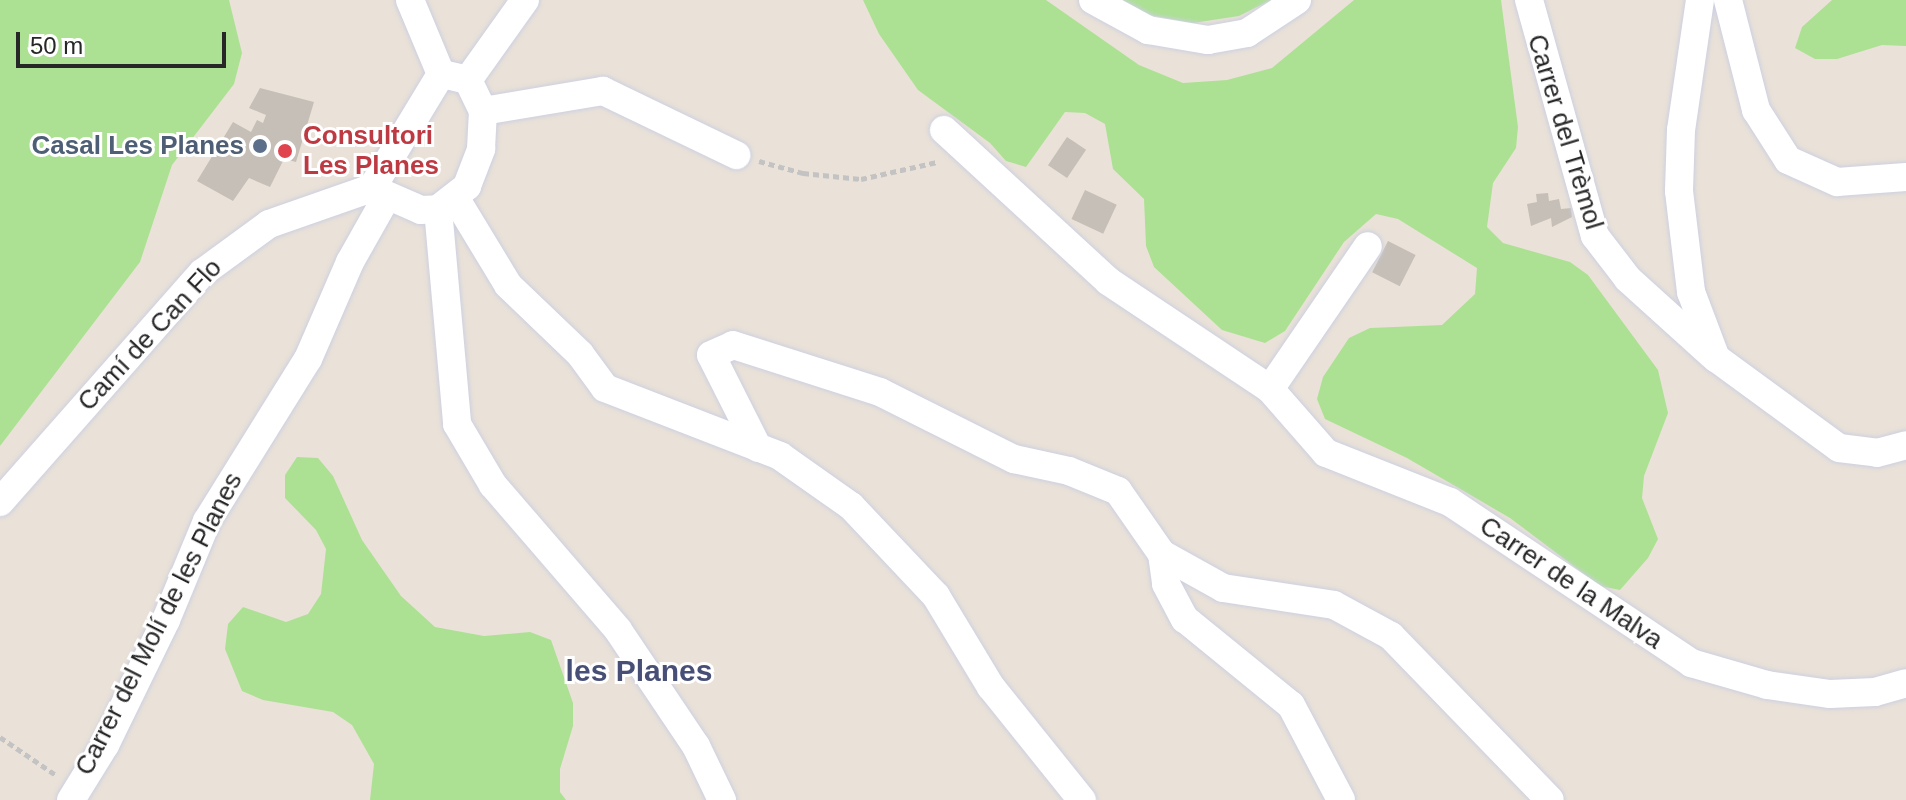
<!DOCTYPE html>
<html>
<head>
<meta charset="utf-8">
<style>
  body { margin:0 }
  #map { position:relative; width:1906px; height:800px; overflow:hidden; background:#eae2d8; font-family:Arial,sans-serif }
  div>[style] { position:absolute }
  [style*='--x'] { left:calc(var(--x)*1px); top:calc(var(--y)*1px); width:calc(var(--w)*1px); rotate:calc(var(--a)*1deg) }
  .green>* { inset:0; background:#ace193 }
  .building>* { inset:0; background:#c5bfb8; transform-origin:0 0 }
  .path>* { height:5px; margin-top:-2.5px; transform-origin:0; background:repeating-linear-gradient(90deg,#c3c3c3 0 6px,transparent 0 10px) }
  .roads { filter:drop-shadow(0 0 2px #cdd0e0) drop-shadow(0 0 2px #cdd0e0) }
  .minor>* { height:28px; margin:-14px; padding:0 14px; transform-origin:14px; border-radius:14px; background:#fff }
  .dots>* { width:22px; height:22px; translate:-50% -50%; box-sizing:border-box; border:4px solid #fff; border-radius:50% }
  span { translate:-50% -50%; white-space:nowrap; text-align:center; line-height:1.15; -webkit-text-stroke:6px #fff; paint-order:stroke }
  .street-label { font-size:26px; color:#272727 }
  .health-label { font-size:26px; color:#be3a42; font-weight:700 }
  .left { translate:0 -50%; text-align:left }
  .service-label { font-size:26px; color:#4e5e75; font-weight:700 }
  .right { translate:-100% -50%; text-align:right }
  .quarter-label { font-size:30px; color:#484f76; font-weight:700 }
  .scale { position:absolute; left:16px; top:32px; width:210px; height:36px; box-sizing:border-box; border:4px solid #272727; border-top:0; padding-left:10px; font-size:24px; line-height:28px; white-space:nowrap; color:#272727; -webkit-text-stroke:6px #fff; paint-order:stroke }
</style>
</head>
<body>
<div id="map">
  <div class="green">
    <i style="clip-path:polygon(0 0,229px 0,242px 53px,234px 84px,172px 165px,140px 262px,0 446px)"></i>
    <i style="clip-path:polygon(863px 0,1046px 0,1139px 65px,1183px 83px,1227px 80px,1272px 68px,1354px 0,1501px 0,1518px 127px,1516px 148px,1493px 183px,1487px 227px,1503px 243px,1570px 262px,1588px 275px,1658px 370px,1668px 413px,1644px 476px,1642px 498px,1658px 539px,1648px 558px,1620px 590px,1600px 586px,1510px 518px,1407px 458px,1325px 419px,1317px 399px,1323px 377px,1349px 338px,1370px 328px,1442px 325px,1475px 294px,1477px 268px,1398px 219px,1376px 214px,1344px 242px,1285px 331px,1265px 343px,1222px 330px,1154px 267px,1146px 246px,1144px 199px,1113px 169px,1105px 124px,1085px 113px,1065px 112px,1026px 167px,1006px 161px,990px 143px,918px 90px,879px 34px)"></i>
    <i style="clip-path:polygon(1115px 0,1271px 0,1239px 16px,1193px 23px,1144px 14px)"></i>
    <i style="clip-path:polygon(1832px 0,1906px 0,1906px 46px,1882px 45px,1837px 59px,1815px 59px,1795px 48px,1802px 27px)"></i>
    <i style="clip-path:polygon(297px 457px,318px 458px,333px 476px,362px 540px,401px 596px,435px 627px,484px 636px,530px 632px,551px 640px,573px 703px,573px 726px,560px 769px,560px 792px,566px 800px,370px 800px,374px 764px,352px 725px,333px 712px,263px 700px,242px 691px,225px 649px,228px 624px,243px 607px,286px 622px,308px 614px,321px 594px,326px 549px,316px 530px,285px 498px,285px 475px)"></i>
  </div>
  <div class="building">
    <i style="clip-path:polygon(260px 88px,314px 102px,296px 162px,284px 159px,270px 187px,249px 178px,233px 201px,197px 181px,233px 122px,251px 132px,257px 120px,263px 123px,266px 115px,249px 108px)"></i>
    <i style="left:1067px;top:137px;width:23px;height:34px;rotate:34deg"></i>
    <i style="left:1085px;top:190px;width:35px;height:32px;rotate:25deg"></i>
    <i style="clip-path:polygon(1548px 193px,1549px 201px,1559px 199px,1561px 209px,1571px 208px,1572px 217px,1552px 227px,1551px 218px,1531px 226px,1527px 204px,1537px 202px,1536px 194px)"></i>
    <i style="left:1388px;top:241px;width:31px;height:35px;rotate:27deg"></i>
  </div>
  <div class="path">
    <i style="--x:759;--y:161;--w:46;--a:15.3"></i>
    <i style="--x:803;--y:173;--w:58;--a:5.9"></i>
    <i style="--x:861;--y:179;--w:78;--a:-12.6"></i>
    <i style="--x:0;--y:737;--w:68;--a:34.2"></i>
  </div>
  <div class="roads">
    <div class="minor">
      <i style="--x:410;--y:0;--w:80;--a:67.3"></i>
      <i style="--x:1093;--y:0;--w:63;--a:28.6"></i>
      <i style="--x:1148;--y:30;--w:61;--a:9.5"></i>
      <i style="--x:1208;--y:40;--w:40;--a:-10"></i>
      <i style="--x:1247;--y:33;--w:60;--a:-33.4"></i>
      <i style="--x:1529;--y:0;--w:245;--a:74.4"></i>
      <i style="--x:1595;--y:236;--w:54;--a:52.5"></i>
      <i style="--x:1628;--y:279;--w:113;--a:42.1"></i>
      <i style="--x:1700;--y:0;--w:131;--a:98.3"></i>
      <i style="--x:1681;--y:130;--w:61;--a:91.9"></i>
      <i style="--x:1679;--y:191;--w:102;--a:83.2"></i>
      <i style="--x:1691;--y:292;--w:71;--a:69.3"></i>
      <i style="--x:1716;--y:358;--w:152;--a:36.2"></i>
      <i style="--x:1839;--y:448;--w:38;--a:7"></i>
      <i style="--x:1877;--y:453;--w:30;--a:-15"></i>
      <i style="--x:1728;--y:0;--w:114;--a:75.7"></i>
      <i style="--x:1756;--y:110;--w:59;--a:57.4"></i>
      <i style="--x:1788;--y:160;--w:54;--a:24.2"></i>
      <i style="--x:1837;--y:182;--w:69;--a:-4.1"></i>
      <i style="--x:468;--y:80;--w:98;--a:-54.5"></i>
      <i style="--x:483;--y:111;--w:122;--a:-9.5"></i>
      <i style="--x:603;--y:91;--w:148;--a:25.7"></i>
      <i style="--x:944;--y:130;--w:223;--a:42.6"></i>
      <i style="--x:1108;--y:281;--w:195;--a:33.7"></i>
      <i style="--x:1270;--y:389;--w:173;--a:-55.6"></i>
      <i style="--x:372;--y:188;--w:133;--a:-58.8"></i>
      <i style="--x:373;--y:189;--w:52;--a:23.6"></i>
      <i style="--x:421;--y:210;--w:17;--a:-3"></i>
      <i style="--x:438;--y:209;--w:37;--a:-38"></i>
      <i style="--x:467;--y:186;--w:40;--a:-69"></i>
      <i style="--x:481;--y:149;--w:38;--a:-87"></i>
      <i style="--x:483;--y:111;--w:34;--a:-116"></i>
      <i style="--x:468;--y:80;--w:28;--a:-167"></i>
      <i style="--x:456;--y:199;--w:100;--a:58.8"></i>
      <i style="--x:508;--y:285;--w:100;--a:43.8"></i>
      <i style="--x:580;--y:354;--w:42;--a:53.7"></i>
      <i style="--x:605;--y:388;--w:188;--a:21.2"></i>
      <i style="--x:780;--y:456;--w:87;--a:35.2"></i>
      <i style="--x:851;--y:506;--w:124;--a:46.6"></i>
      <i style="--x:936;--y:596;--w:106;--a:58.9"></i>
      <i style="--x:991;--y:687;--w:145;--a:51.2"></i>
      <i style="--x:438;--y:209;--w:216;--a:84.9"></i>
      <i style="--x:457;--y:424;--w:71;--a:59.5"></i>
      <i style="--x:493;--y:485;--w:191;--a:49.2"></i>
      <i style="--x:618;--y:630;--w:140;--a:56.1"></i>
      <i style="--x:696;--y:746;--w:60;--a:64.3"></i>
      <i style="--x:1270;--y:389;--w:85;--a:48.8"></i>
      <i style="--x:1326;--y:453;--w:133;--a:21.6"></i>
      <i style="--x:1450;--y:502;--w:290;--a:33.7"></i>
      <i style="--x:1691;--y:663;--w:79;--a:16.1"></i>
      <i style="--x:1767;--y:685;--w:64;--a:8.1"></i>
      <i style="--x:1830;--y:694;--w:45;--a:-2.5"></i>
      <i style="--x:1875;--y:692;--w:32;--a:-16"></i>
      <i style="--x:758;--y:448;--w:104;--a:-116.8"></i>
      <i style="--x:711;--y:355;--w:24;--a:-24"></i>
      <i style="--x:733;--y:345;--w:154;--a:17.7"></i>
      <i style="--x:880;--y:392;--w:150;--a:26.6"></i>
      <i style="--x:1014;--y:459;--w:56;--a:12.3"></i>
      <i style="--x:1069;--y:471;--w:53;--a:22.2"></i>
      <i style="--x:1118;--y:491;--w:77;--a:55.1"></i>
      <i style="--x:1162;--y:554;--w:70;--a:29.1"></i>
      <i style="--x:1223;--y:588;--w:112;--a:8.7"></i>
      <i style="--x:1334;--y:605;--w:65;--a:28.5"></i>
      <i style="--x:1391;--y:636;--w:228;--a:45.9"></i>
      <i style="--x:0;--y:502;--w:305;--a:-48.6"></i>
      <i style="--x:202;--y:273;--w:83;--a:-36.2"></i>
      <i style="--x:269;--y:224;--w:109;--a:-19.3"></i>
      <i style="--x:1162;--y:554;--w:30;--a:82"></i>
      <i style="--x:1166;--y:584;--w:40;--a:62"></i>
      <i style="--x:1185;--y:619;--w:136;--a:39.1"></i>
      <i style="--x:1291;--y:705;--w:107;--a:62.2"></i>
      <i style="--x:71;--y:800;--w:65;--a:-58.3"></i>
      <i style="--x:105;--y:745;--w:139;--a:-64"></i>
      <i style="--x:166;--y:620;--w:107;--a:-67.5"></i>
      <i style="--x:207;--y:521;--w:191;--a:-58.1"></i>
      <i style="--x:308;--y:359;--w:106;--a:-66.6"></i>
      <i style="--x:350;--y:262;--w:73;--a:-60.6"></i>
    </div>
  </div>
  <div class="dots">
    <i style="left:260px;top:146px;background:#5c6f8a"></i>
    <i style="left:285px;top:151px;background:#e0444e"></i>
  </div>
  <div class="street-label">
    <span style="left:1565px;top:132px;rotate:73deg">Carrer del Trèmol</span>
    <span style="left:150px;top:335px;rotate:-47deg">Camí de Can Flo</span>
    <span style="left:1571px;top:583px;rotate:34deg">Carrer de la Malva</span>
    <span style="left:159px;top:624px;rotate:-63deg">Carrer del Molí de les Planes</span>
  </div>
  <div class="health-label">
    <span class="left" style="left:303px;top:151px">Consultori<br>Les Planes</span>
  </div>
  <div class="service-label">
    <span class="right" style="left:244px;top:146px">Casal Les Planes</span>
  </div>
  <div class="quarter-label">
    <span style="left:639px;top:671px">les Planes</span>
  </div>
  <div class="scale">50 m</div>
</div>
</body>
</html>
